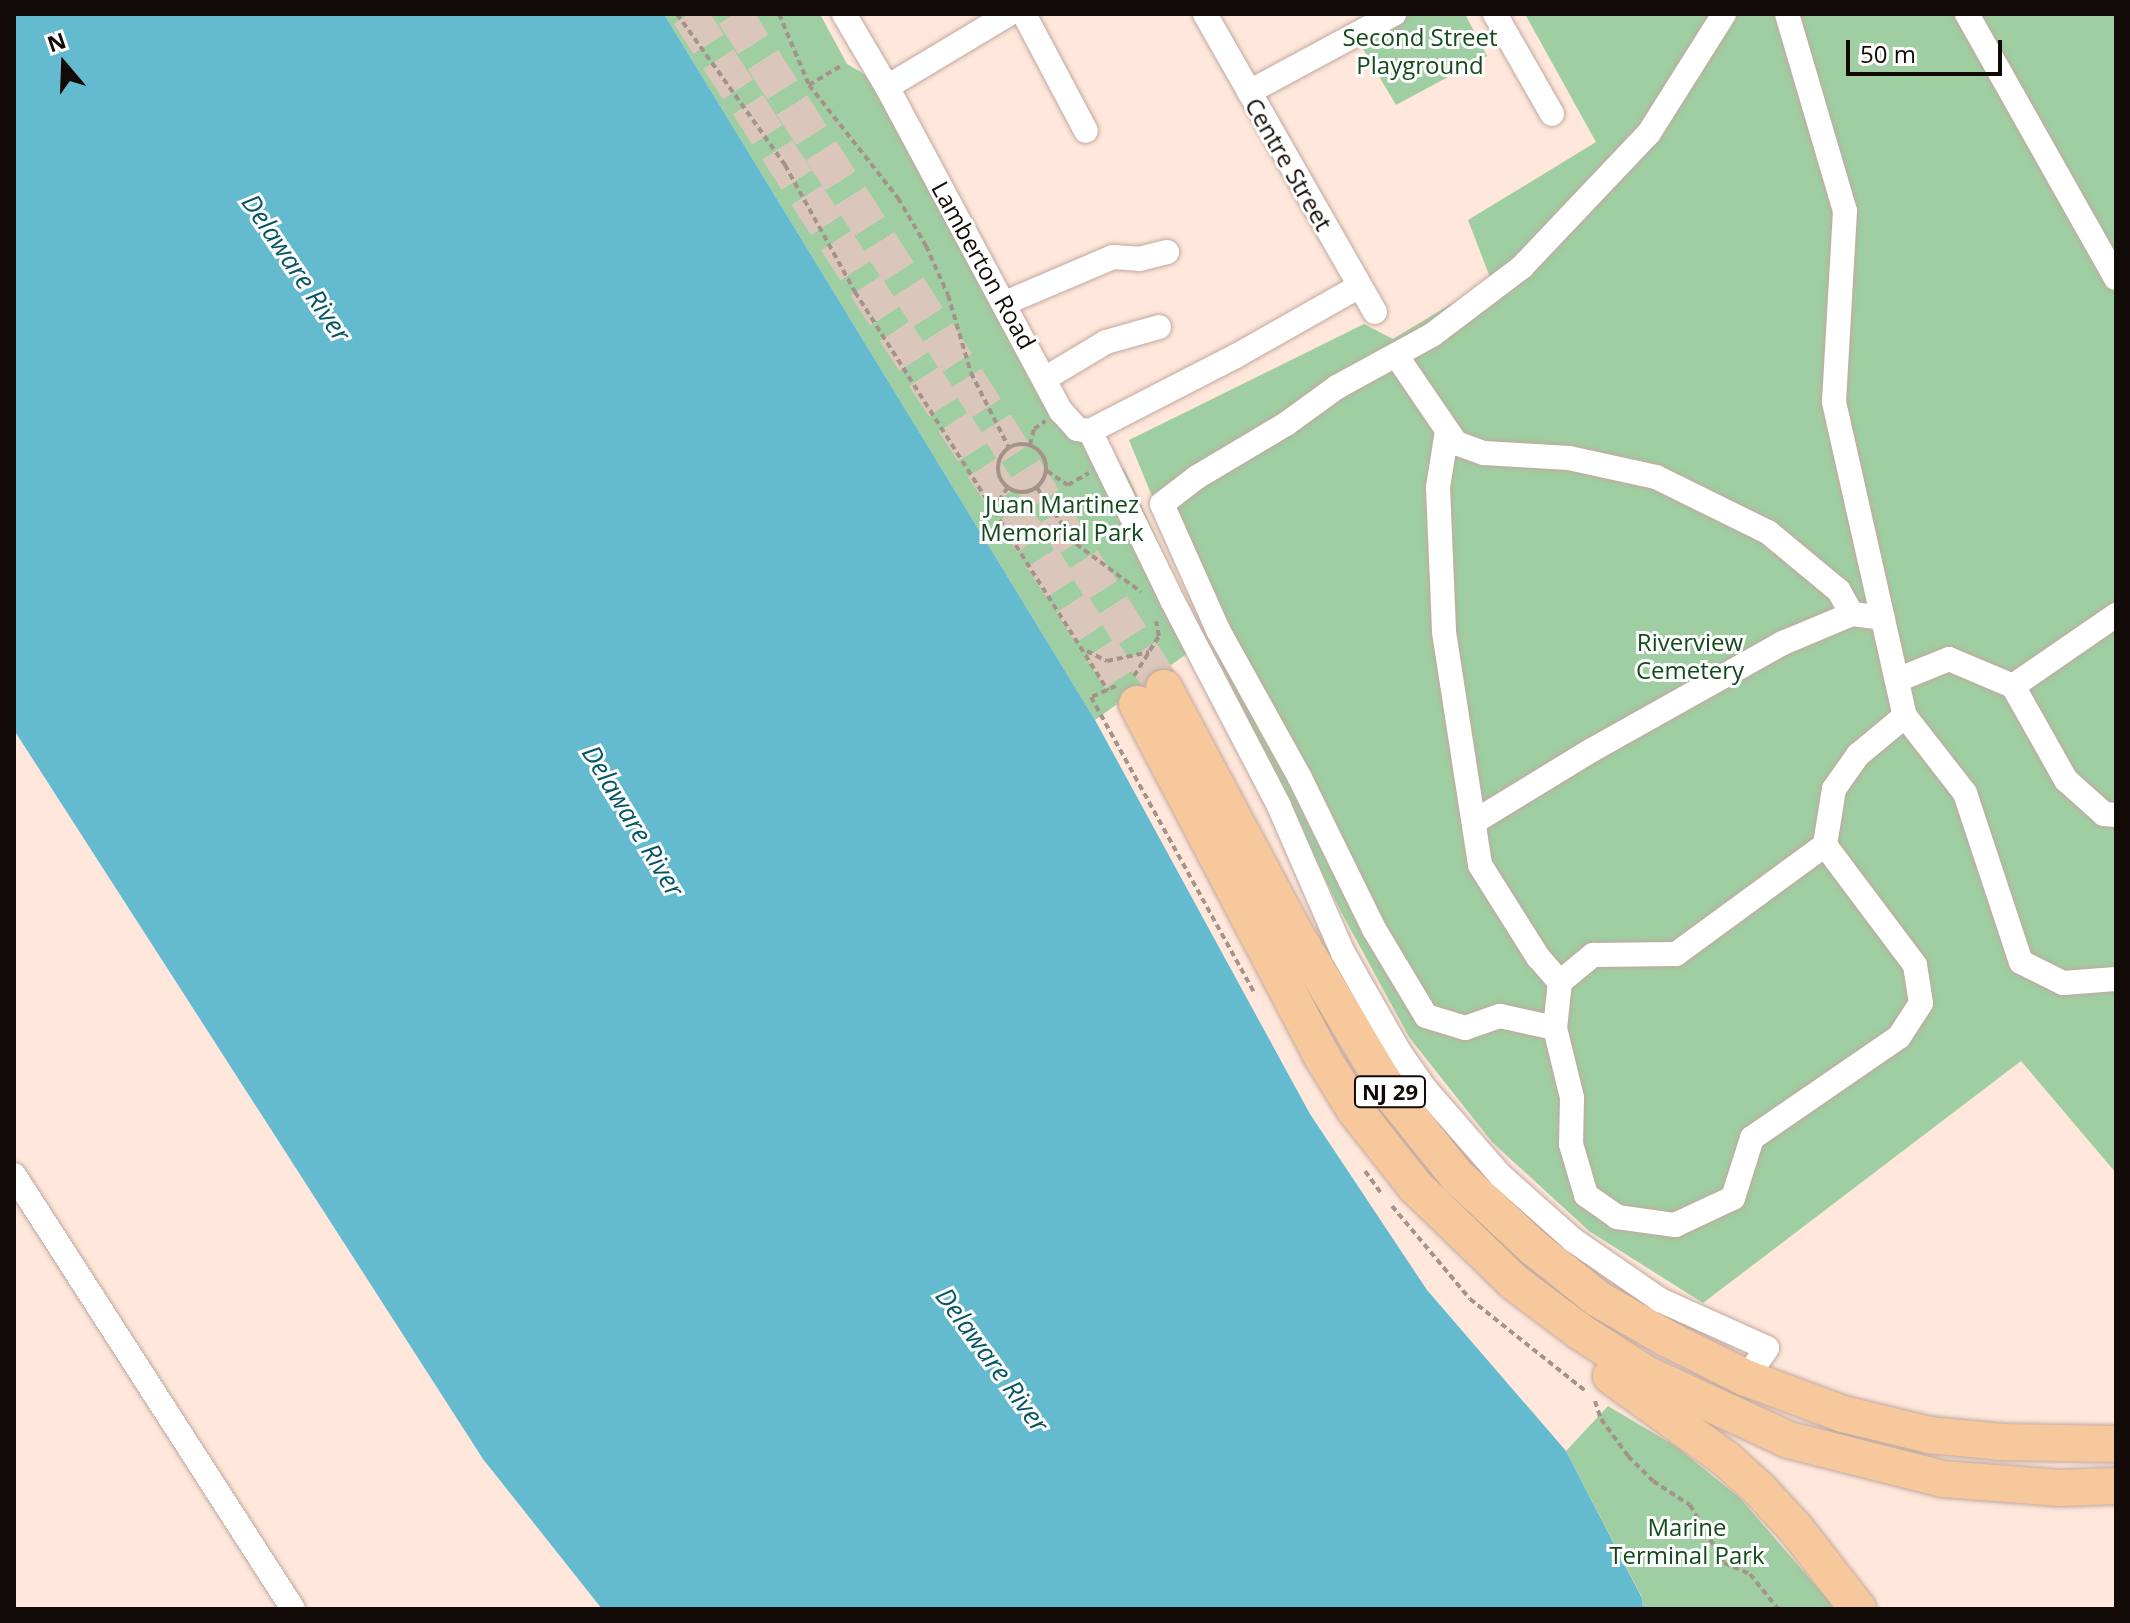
<!DOCTYPE html>
<html>
<head>
<meta charset="utf-8">
<style>
  body { margin:0 }
  #map { position:relative; width:2130px; height:1623px; overflow:hidden; background:#ffe7db; font-family:"Open Sans",sans-serif }
  div>[style] { position:absolute }
  [style*='--x'] { left:calc(var(--x)*1px); top:calc(var(--y)*1px); width:calc(var(--w)*1px); rotate:calc(var(--a)*1deg) }
  .green>* { inset:0; background:#9fcea2 }
  .water>* { inset:0; background:#64bbd0 }
  .highway-tunnel>* { height:36px; margin-top:-18px; transform-origin:0; background:repeating-linear-gradient(90deg,#dbc6bb 0 36px,transparent 0 54px) }
  .path>* { height:4px; margin-top:-2px; transform-origin:0; background:repeating-linear-gradient(90deg,#a5938a 0 6px,transparent 0 10px) }
  .path>.ring { margin:-2px; padding:0; box-sizing:content-box; background:none; border:4px solid #a5938a; border-radius:50% }
  .roads { filter:drop-shadow(0 0 2px #c0a99e) drop-shadow(0 0 2px #c0a99e) }
  .minor>* { height:24px; margin:-12px; padding:0 12px; transform-origin:12px; border-radius:12px; background:#fff }
  .highway>* { height:36px; margin:-18px; padding:0 18px; transform-origin:18px; border-radius:18px; background:#f8c89d }
  span { translate:-50% -50%; white-space:nowrap; text-align:center; line-height:1.15; -webkit-text-stroke:6px #fff; paint-order:stroke }
  .shield-label span { padding:2px 6px; background:#fff; border:2px solid; border-radius:6px; -webkit-text-stroke-width:0 }
  .shield-label { font-size:22px; color:#120a07; font-weight:700 }
  .park-label { font-size:24px; color:#134b1d }
  .street-label { font-size:24px; color:#120a07 }
  .water-label { font-size:26px; color:#065564; font-style:italic }
  .frame { position:absolute; inset:0; border:16px solid #120a07; pointer-events:none }
  .north { position:absolute; left:24px; top:24px; width:80px; height:80px; -webkit-text-stroke:6px #fff; paint-order:stroke; rotate:341deg; font-size:22px; font-weight:700; line-height:32px; text-align:center; color:#120a07 }
  .north::after { content:''; display:block; margin:auto; width:28px; height:36px; background:#120a07; clip-path:polygon(50% 0,100% 100%,50% 72%,0 100%) }
  .scale { position:absolute; left:1846px; top:40px; width:156px; height:36px; box-sizing:border-box; border:4px solid #120a07; border-top:0; padding-left:10px; font-size:24px; line-height:28px; white-space:nowrap; color:#120a07; -webkit-text-stroke:6px #fff; paint-order:stroke }
</style>
</head>
<body>
<div id="map">
  <div class="green">
    <i style="clip-path:polygon(664px 14px,820px 14px,847px 64px,887px 87px,1046px 378px,1126px 472px,1203px 642px,1095px 720px)"></i>
    <i style="clip-path:polygon(1410px 14px,1465px 14px,1487px 56px,1396px 105px,1360px 44px)"></i>
    <i style="clip-path:polygon(1525px 14px,2116px 14px,2116px 1173px,2021px 1061px,1703px 1303px,1589px 1231px,1492px 1142px,1409px 1037px,1340px 910px,1218px 658px,1129px 440px,1364px 324px,1393px 339px,1491px 280px,1468px 220px,1596px 142px)"></i>
    <i style="clip-path:polygon(1608px 1406px,1677px 1447px,1740px 1498px,1836px 1609px,1643px 1609px,1642px 1597px,1566px 1451px)"></i>
  </div>
  <div class="water">
    <i style="clip-path:polygon(14px 14px,664px 14px,1095px 720px,1310px 1114px,1427px 1290px,1566px 1451px,1642px 1598px,1643px 1609px,602px 1609px,483px 1459px,14px 730px)"></i>
  </div>
  <div class="highway-tunnel">
    <i style="--x:689;--y:14;--w:823;--a:57.01"></i>
    <i style="--x:734;--y:14;--w:799;--a:57.46"></i>
  </div>
  <div class="path">
    <i style="--x:677;--y:14;--w:186;--a:54.4"></i>
    <i style="--x:785;--y:165;--w:145;--a:61.1"></i>
    <i style="--x:855;--y:292;--w:472;--a:57.6"></i>
    <i style="--x:779;--y:14;--w:77;--a:67.1"></i>
    <i style="--x:809;--y:85;--w:144;--a:51.8"></i>
    <i style="--x:898;--y:198;--w:56;--a:59.7"></i>
    <i style="--x:926;--y:246;--w:54;--a:65.8"></i>
    <i style="--x:948;--y:295;--w:81;--a:73.6"></i>
    <i style="--x:971;--y:373;--w:84;--a:63.1"></i>
    <i style="--x:809;--y:85;--w:37;--a:-31"></i>
    <i class="ring" style="left:998px;top:444px;width:44px;height:44px"></i>
    <i style="--x:1030;--y:445;--w:16;--a:-76"></i>
    <i style="--x:1034;--y:429;--w:14;--a:-36"></i>
    <i style="--x:1047;--y:471;--w:25;--a:34"></i>
    <i style="--x:1068;--y:485;--w:24;--a:-30"></i>
    <i style="--x:1037;--y:488;--w:68;--a:55.1"></i>
    <i style="--x:1076;--y:544;--w:81;--a:36.4"></i>
    <i style="--x:993;--y:509;--w:25;--a:-56"></i>
    <i style="--x:1087;--y:651;--w:22;--a:27"></i>
    <i style="--x:1107;--y:661;--w:43;--a:-12.1"></i>
    <i style="--x:1134;--y:676;--w:47;--a:-58"></i>
    <i style="--x:1159;--y:636;--w:15;--a:-101"></i>
    <i style="--x:1116;--y:686;--w:27;--a:156"></i>
    <i style="--x:1091;--y:697;--w:336;--a:61.1"></i>
    <i style="--x:1365;--y:1171;--w:27;--a:54"></i>
    <i style="--x:1392;--y:1206;--w:121;--a:50"></i>
    <i style="--x:1470;--y:1299;--w:149;--a:38.5"></i>
    <i style="--x:1595;--y:1401;--w:19;--a:72"></i>
    <i style="--x:1601;--y:1419;--w:46;--a:53.9"></i>
    <i style="--x:1628;--y:1456;--w:35;--a:45"></i>
    <i style="--x:1653;--y:1481;--w:44;--a:33"></i>
    <i style="--x:1690;--y:1505;--w:67;--a:59.6"></i>
    <i style="--x:1724;--y:1563;--w:28;--a:23"></i>
    <i style="--x:1750;--y:1574;--w:45;--a:51.3"></i>
  </div>
  <div class="roads">
    <div class="minor">
      <i style="--x:844;--y:14;--w:85;--a:59.5"></i>
      <i style="--x:887;--y:87;--w:368;--a:61.8"></i>
      <i style="--x:1061;--y:411;--w:24;--a:48"></i>
      <i style="--x:1077;--y:429;--w:13;--a:9"></i>
      <i style="--x:1024;--y:14;--w:132;--a:62.1"></i>
      <i style="--x:1205;--y:14;--w:343;--a:60.3"></i>
      <i style="--x:1495;--y:14;--w:115;--a:60.3"></i>
      <i style="--x:1724;--y:14;--w:141;--a:122.2"></i>
      <i style="--x:1649;--y:133;--w:185;--a:133.5"></i>
      <i style="--x:1522;--y:267;--w:113;--a:142.9"></i>
      <i style="--x:1432;--y:335;--w:108;--a:151.3"></i>
      <i style="--x:1337;--y:387;--w:63;--a:144"></i>
      <i style="--x:1286;--y:424;--w:104;--a:149.2"></i>
      <i style="--x:1197;--y:477;--w:44;--a:142.4"></i>
      <i style="--x:1162;--y:504;--w:138;--a:66"></i>
      <i style="--x:1218;--y:630;--w:169;--a:61"></i>
      <i style="--x:1300;--y:778;--w:168;--a:63.9"></i>
      <i style="--x:1374;--y:929;--w:101;--a:59.1"></i>
      <i style="--x:1426;--y:1016;--w:41;--a:17.1"></i>
      <i style="--x:1465;--y:1028;--w:37;--a:-19"></i>
      <i style="--x:1500;--y:1016;--w:56;--a:12.3"></i>
      <i style="--x:1555;--y:1028;--w:46;--a:-83.8"></i>
      <i style="--x:1560;--y:982;--w:43;--a:-39.3"></i>
      <i style="--x:1593;--y:955;--w:83;--a:-0.7"></i>
      <i style="--x:1676;--y:954;--w:185;--a:-36.2"></i>
      <i style="--x:1787;--y:14;--w:205;--a:73.6"></i>
      <i style="--x:1845;--y:211;--w:191;--a:93.3"></i>
      <i style="--x:1834;--y:402;--w:322;--a:77.3"></i>
      <i style="--x:1905;--y:716;--w:98;--a:52.1"></i>
      <i style="--x:1965;--y:793;--w:178;--a:71.7"></i>
      <i style="--x:2021;--y:962;--w:47;--a:26.6"></i>
      <i style="--x:2063;--y:983;--w:53;--a:-4.3"></i>
      <i style="--x:1967;--y:14;--w:303;--a:60.6"></i>
      <i style="--x:887;--y:87;--w:142;--a:-30.9"></i>
      <i style="--x:1249;--y:92;--w:165;--a:-28.3"></i>
      <i style="--x:1005;--y:303;--w:117;--a:-23.1"></i>
      <i style="--x:1113;--y:257;--w:26;--a:4"></i>
      <i style="--x:1139;--y:259;--w:29;--a:-14"></i>
      <i style="--x:1396;--y:355;--w:107;--a:55.7"></i>
      <i style="--x:1456;--y:443;--w:30;--a:20"></i>
      <i style="--x:1484;--y:453;--w:85;--a:3.4"></i>
      <i style="--x:1569;--y:458;--w:89;--a:12.3"></i>
      <i style="--x:1656;--y:477;--w:125;--a:26.2"></i>
      <i style="--x:1768;--y:532;--w:92;--a:39.7"></i>
      <i style="--x:1839;--y:591;--w:26;--a:61"></i>
      <i style="--x:1852;--y:614;--w:31;--a:7"></i>
      <i style="--x:1046;--y:378;--w:70;--a:-31"></i>
      <i style="--x:1106;--y:342;--w:55;--a:-15.8"></i>
      <i style="--x:1090;--y:431;--w:190;--a:64.1"></i>
      <i style="--x:1173;--y:602;--w:230;--a:62.5"></i>
      <i style="--x:1279;--y:806;--w:160;--a:66.5"></i>
      <i style="--x:1343;--y:953;--w:112;--a:60.4"></i>
      <i style="--x:1398;--y:1050;--w:47;--a:55.3"></i>
      <i style="--x:1425;--y:1089;--w:116;--a:48.9"></i>
      <i style="--x:1501;--y:1176;--w:96;--a:41.6"></i>
      <i style="--x:1573;--y:1240;--w:106;--a:34.6"></i>
      <i style="--x:1660;--y:1300;--w:117;--a:24.2"></i>
      <i style="--x:1767;--y:1348;--w:37;--a:125"></i>
      <i style="--x:1090;--y:431;--w:164;--a:-27.2"></i>
      <i style="--x:1236;--y:356;--w:140;--a:-29.5"></i>
      <i style="--x:1447;--y:431;--w:57;--a:99.1"></i>
      <i style="--x:1438;--y:487;--w:145;--a:87.6"></i>
      <i style="--x:1444;--y:632;--w:236;--a:81.2"></i>
      <i style="--x:1480;--y:865;--w:109;--a:57.8"></i>
      <i style="--x:1538;--y:957;--w:33;--a:49"></i>
      <i style="--x:1897;--y:680;--w:56;--a:-22"></i>
      <i style="--x:1949;--y:659;--w:69;--a:22.9"></i>
      <i style="--x:2013;--y:686;--w:125;--a:-34.6"></i>
      <i style="--x:2013;--y:686;--w:108;--a:60.6"></i>
      <i style="--x:2066;--y:780;--w:51;--a:41.8"></i>
      <i style="--x:2104;--y:814;--w:12;--a:5"></i>
      <i style="--x:1474;--y:822;--w:138;--a:-31.4"></i>
      <i style="--x:1592;--y:750;--w:219;--a:-29.3"></i>
      <i style="--x:1783;--y:643;--w:75;--a:-22.8"></i>
      <i style="--x:1555;--y:1028;--w:72;--a:76.3"></i>
      <i style="--x:1572;--y:1098;--w:46;--a:91.2"></i>
      <i style="--x:1571;--y:1144;--w:53;--a:73.6"></i>
      <i style="--x:1586;--y:1195;--w:38;--a:35"></i>
      <i style="--x:1617;--y:1217;--w:59;--a:7.9"></i>
      <i style="--x:1675;--y:1225;--w:64;--a:-25"></i>
      <i style="--x:1733;--y:1198;--w:63;--a:-72.4"></i>
      <i style="--x:1752;--y:1138;--w:178;--a:-34.5"></i>
      <i style="--x:1899;--y:1037;--w:40;--a:-57.1"></i>
      <i style="--x:1921;--y:1003;--w:38;--a:-99"></i>
      <i style="--x:1915;--y:965;--w:150;--a:-126.9"></i>
      <i style="--x:1825;--y:845;--w:57;--a:-80.9"></i>
      <i style="--x:1834;--y:789;--w:42;--a:-54.8"></i>
      <i style="--x:1858;--y:755;--w:61;--a:-39.7"></i>
      <i style="--x:14;--y:1175;--w:516;--a:57.26"></i>
    </div>
    <div class="highway">
      <i style="--x:1164;--y:688;--w:272;--a:61.9"></i>
      <i style="--x:1292;--y:928;--w:188;--a:59.3"></i>
      <i style="--x:1388;--y:1090;--w:110;--a:51.3"></i>
      <i style="--x:1457;--y:1176;--w:104;--a:43.1"></i>
      <i style="--x:1533;--y:1247;--w:83;--a:38.7"></i>
      <i style="--x:1598;--y:1299;--w:78;--a:29.8"></i>
      <i style="--x:1666;--y:1338;--w:89;--a:26.6"></i>
      <i style="--x:1746;--y:1378;--w:103;--a:20.4"></i>
      <i style="--x:1843;--y:1414;--w:89;--a:13.7"></i>
      <i style="--x:1929;--y:1435;--w:74;--a:5.4"></i>
      <i style="--x:2003;--y:1442;--w:113;--a:1"></i>
      <i style="--x:1137;--y:704;--w:396;--a:62.3"></i>
      <i style="--x:1321;--y:1055;--w:65;--a:58.3"></i>
      <i style="--x:1355;--y:1110;--w:97;--a:51.7"></i>
      <i style="--x:1415;--y:1186;--w:138;--a:44.1"></i>
      <i style="--x:1514;--y:1282;--w:81;--a:37"></i>
      <i style="--x:1579;--y:1331;--w:80;--a:32.7"></i>
      <i style="--x:1646;--y:1374;--w:157;--a:24.8"></i>
      <i style="--x:1789;--y:1440;--w:159;--a:14.2"></i>
      <i style="--x:1943;--y:1479;--w:117;--a:4.4"></i>
      <i style="--x:2060;--y:1488;--w:56;--a:-2"></i>
      <i style="--x:1611;--y:1376;--w:142;--a:35.8"></i>
      <i style="--x:1726;--y:1459;--w:45;--a:42.3"></i>
      <i style="--x:1759;--y:1489;--w:54;--a:47.2"></i>
      <i style="--x:1796;--y:1529;--w:101;--a:52.2"></i>
    </div>
  </div>
  <div class="shield-label">
    <span style="left:1390px;top:1092px">NJ 29</span>
  </div>
  <div class="park-label">
    <span style="left:1420px;top:51px">Second Street<br>Playground</span>
    <span style="left:1062px;top:518px">Juan Martinez<br>Memorial Park</span>
    <span style="left:1690px;top:656px">Riverview<br>Cemetery</span>
    <span style="left:1687px;top:1541px">Marine<br>Terminal Park</span>
  </div>
  <div class="street-label">
    <span style="left:1289px;top:164px;rotate:60deg">Centre Street</span>
    <span style="left:984px;top:265px;rotate:61deg">Lamberton Road</span>
  </div>
  <div class="water-label">
    <span style="left:296px;top:268px;rotate:56deg">Delaware River</span>
    <span style="left:633px;top:821px;rotate:59deg">Delaware River</span>
    <span style="left:992px;top:1360px;rotate:54deg">Delaware River</span>
  </div>
  <div class="frame"></div>
  <div class="north">N</div>
  <div class="scale">50 m</div>
</div>
</body>
</html>
